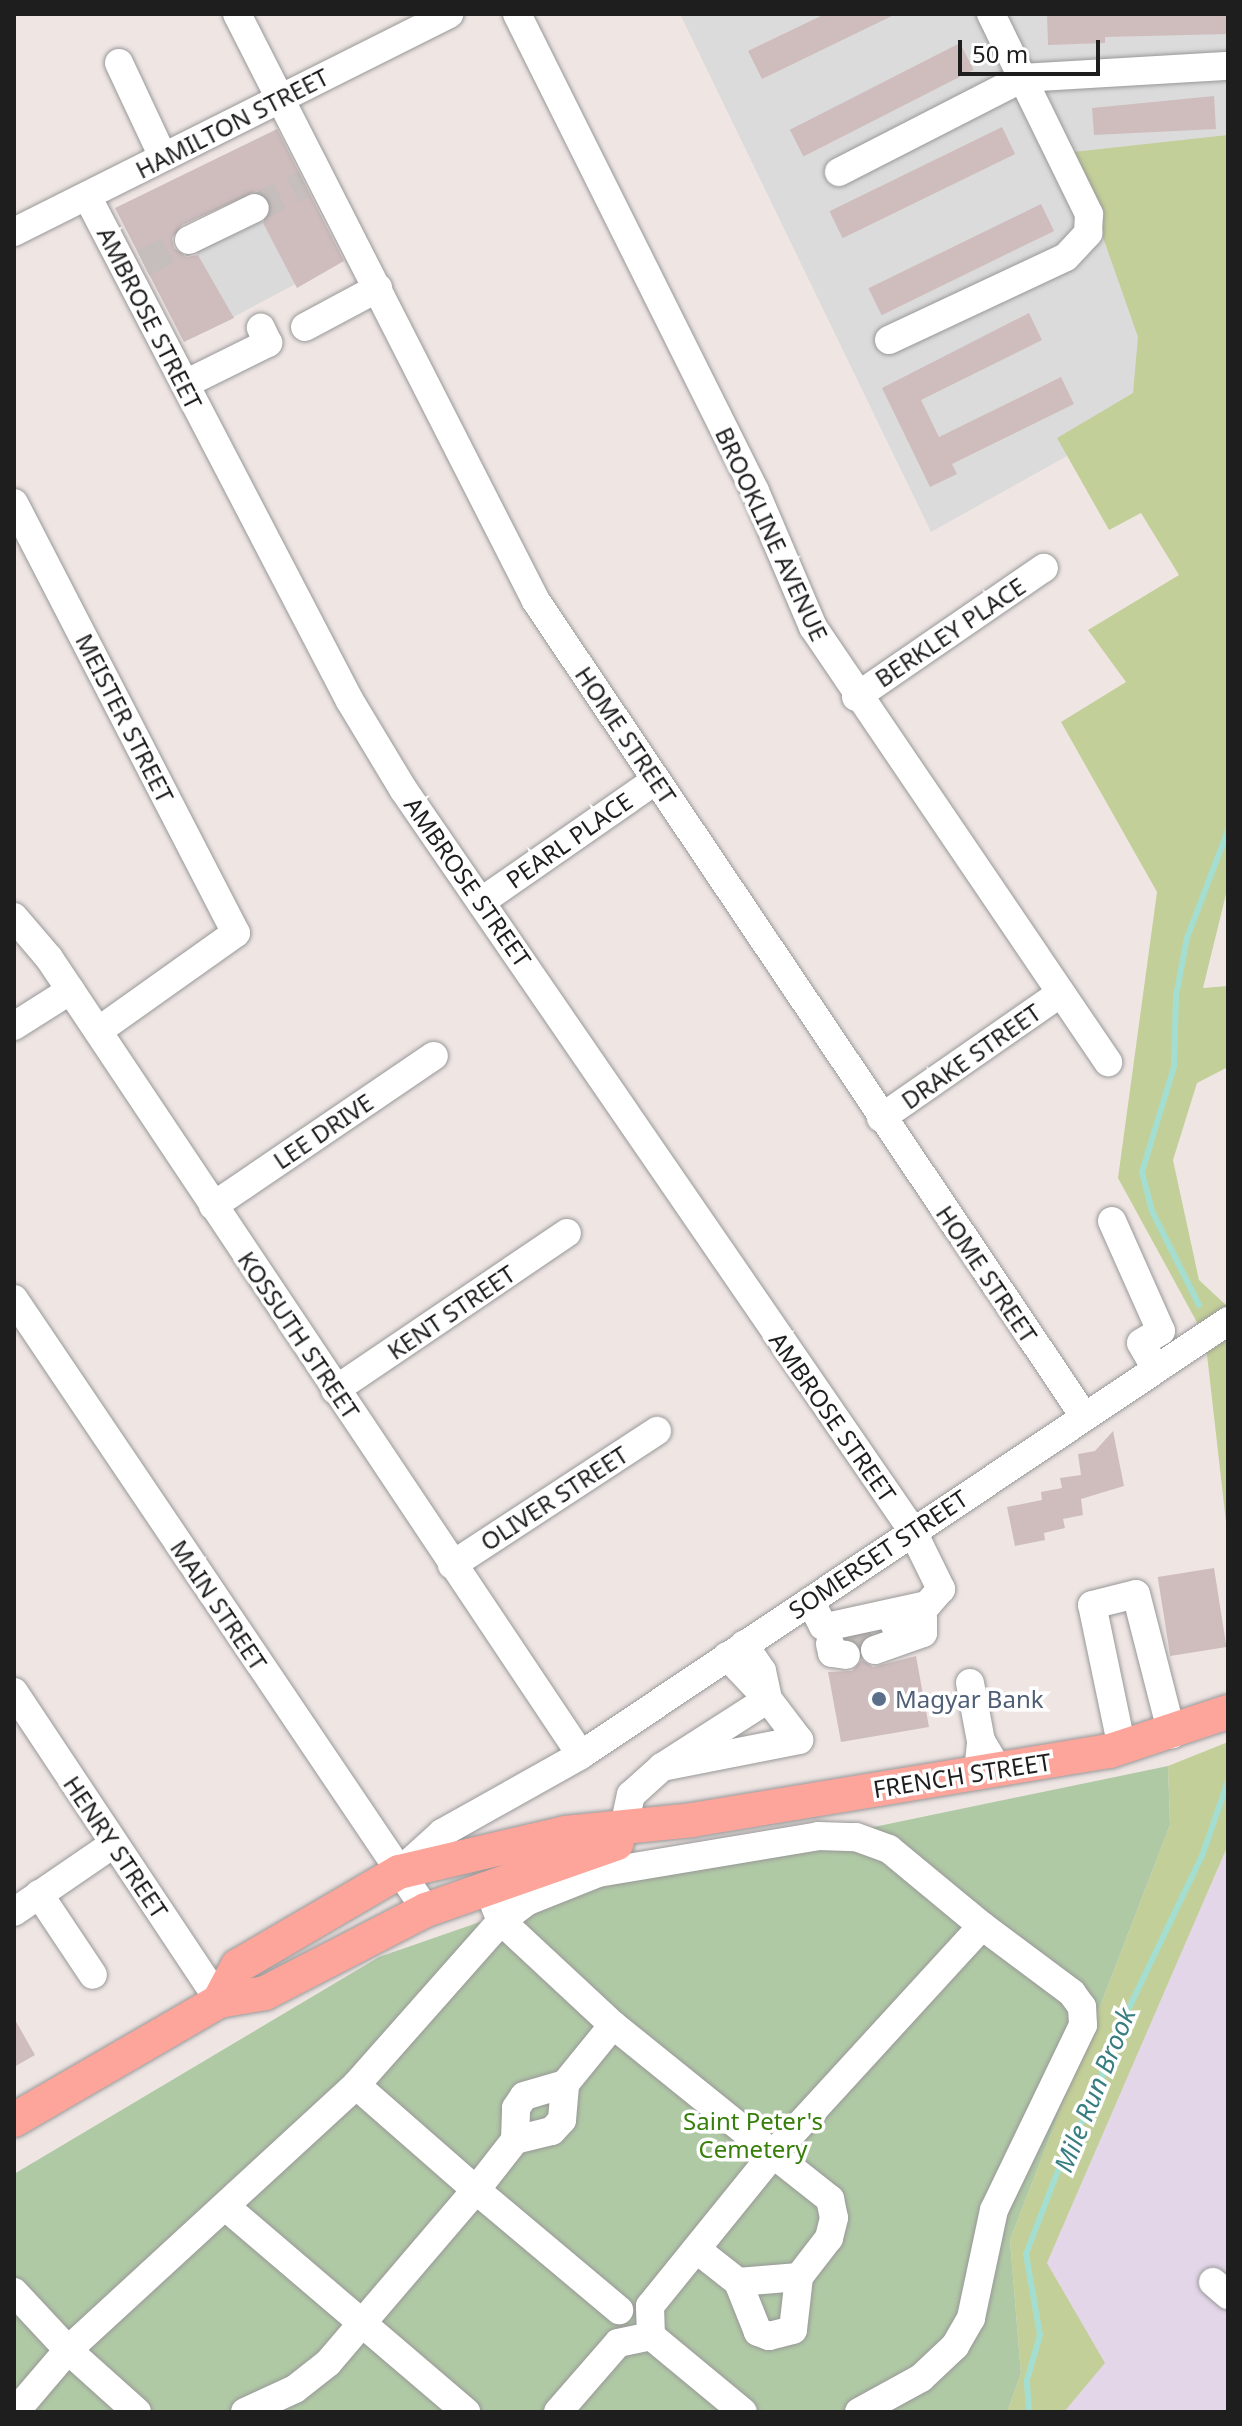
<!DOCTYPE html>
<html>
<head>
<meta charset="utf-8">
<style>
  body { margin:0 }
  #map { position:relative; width:1242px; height:2426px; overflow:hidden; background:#efe6e4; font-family:"Noto Sans",sans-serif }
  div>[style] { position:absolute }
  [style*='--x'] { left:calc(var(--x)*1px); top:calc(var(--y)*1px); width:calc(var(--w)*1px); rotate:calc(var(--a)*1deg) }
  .residential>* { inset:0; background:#dcdbdc }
  .industrial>* { inset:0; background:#e3d6e9 }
  .forest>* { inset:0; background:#c3cf98 }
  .cemetery>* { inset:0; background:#b0c9a5 }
  .parking>* { inset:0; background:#dadada; transform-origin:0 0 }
  .stream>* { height:6px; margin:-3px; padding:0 3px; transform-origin:3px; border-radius:3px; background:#a4ded0 }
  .building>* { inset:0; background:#cfbdbe; transform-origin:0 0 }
  .minor-tunnel>* { height:28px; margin-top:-14px; transform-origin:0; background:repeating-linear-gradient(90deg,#c5bebc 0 28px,transparent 0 42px) }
  .roads { filter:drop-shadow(0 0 2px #989898) drop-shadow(0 0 2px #989898) }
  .minor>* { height:28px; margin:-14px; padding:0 14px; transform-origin:14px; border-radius:14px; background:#fff }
  .major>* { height:34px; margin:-17px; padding:0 17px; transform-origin:17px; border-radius:17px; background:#fda59b }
  .dots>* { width:22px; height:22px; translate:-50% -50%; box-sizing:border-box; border:4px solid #fff; border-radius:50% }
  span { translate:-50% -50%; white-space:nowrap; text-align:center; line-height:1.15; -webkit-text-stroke:7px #fff; paint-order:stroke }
  .street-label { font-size:24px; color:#1e1e1e }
  .service-label { font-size:24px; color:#4e5e75 }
  .left { translate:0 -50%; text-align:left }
  .park-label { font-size:24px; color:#377f0a }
  .water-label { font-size:26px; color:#387e80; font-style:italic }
  .frame { position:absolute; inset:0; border:16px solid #1e1e1e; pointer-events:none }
  .scale { position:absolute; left:958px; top:40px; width:142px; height:36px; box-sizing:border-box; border:4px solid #1e1e1e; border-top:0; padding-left:10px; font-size:24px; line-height:28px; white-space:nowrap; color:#1e1e1e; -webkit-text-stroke:6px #fff; paint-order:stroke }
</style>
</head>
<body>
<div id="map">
  <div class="residential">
    <i style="clip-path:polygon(680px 14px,1228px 14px,1228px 354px,1187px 389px,931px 532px)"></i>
  </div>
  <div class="industrial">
    <i style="clip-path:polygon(1228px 1845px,1228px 2412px,1064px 2412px,1104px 2362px,1047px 2263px)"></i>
  </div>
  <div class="forest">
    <i style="clip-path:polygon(1228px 135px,1228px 886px,1203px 988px,1228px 986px,1228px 1067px,1197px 1083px,1173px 1160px,1199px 1280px,1228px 1307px,1227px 1531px,1205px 1337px,1118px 1178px,1157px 892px,1061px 722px,1126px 682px,1088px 630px,1179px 575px,1141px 513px,1109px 530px,1057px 438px,1133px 393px,1138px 337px,1073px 152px)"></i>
    <i style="clip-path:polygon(1228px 1742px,1228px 1845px,1047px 2263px,1105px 2363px,1064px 2412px,1007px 2412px,1021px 2374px,1010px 2240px,1170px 1825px,1168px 1766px)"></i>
  </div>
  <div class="cemetery">
    <i style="clip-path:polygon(1168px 1766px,1170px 1825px,1010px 2240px,1021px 2374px,1007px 2412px,14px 2412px,14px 2174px,379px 1957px,575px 1889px)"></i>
  </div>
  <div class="parking">
    <i style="left:251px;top:200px;width:95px;height:73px;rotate:62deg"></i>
  </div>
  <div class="stream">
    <i style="--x:1199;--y:1305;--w:105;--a:-116.6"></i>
    <i style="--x:1152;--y:1211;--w:40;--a:-104.4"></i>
    <i style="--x:1142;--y:1172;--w:110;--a:-73.1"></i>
    <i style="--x:1174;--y:1067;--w:71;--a:-88.4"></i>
    <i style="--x:1176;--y:996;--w:59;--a:-79.3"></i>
    <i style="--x:1187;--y:938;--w:116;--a:-69.2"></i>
    <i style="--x:1029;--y:2412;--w:32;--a:-94"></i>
    <i style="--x:1027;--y:2380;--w:47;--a:-73.9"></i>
    <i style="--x:1040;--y:2335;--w:82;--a:-99.8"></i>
    <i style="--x:1026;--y:2254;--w:111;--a:-69"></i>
    <i style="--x:1066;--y:2150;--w:67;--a:-60.4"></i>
    <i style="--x:1099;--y:2092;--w:37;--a:-79"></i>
    <i style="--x:1106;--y:2056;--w:222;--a:-64.4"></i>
    <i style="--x:1202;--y:1856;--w:79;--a:-70.9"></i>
  </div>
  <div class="building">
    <i style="clip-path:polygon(825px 14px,896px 14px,762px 79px,748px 51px)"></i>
    <i style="clip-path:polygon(1047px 14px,1228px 14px,1228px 34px,1105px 37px,1105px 43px,1048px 45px)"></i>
    <i style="left:960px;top:43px;width:30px;height:191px;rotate:63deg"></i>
    <i style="clip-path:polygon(1214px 96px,1216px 129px,1094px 135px,1092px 108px)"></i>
    <i style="left:1002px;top:127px;width:30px;height:192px;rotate:64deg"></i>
    <i style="clip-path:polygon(277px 129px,344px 261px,297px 288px,263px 223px,271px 201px,257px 191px,182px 225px,172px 238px,174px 248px,187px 257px,198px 255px,234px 318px,184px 342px,115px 208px)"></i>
    <i style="left:1041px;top:204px;width:30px;height:192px;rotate:64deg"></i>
    <i style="clip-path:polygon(1029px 313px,1042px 340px,921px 400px,939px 437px,1061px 377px,1074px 404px,952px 464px,957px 474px,930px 487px,882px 388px)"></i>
    <i style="clip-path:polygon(1113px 1431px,1124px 1486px,1081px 1499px,1083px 1515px,1063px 1519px,1065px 1528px,1044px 1533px,1045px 1540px,1015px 1546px,1007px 1507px,1042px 1500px,1041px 1492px,1062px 1488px,1060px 1478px,1081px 1475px,1078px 1454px,1095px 1451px)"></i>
    <i style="left:1214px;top:1568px;width:80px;height:57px;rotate:81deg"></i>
    <i style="clip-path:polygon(916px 1656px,929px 1727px,841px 1742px,828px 1672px,852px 1671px,862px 1660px,873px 1667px)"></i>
    <i style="clip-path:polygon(14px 2018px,35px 2055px,14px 2067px)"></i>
  </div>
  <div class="minor-tunnel">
    <i style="--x:255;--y:208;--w:55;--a:-25.6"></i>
    <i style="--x:143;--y:263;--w:51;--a:-26.6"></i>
    <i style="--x:845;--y:1645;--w:29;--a:-10"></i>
  </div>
  <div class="roads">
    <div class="minor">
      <i style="--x:237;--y:14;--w:659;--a:63.01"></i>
      <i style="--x:536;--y:601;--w:982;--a:56.08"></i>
      <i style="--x:517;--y:14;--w:533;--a:63.48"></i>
      <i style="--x:755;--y:491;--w:148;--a:66.9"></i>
      <i style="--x:813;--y:627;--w:526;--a:55.86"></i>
      <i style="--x:119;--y:63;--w:104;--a:64.9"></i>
      <i style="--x:839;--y:172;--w:207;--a:-27.1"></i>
      <i style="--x:1023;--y:78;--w:205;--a:-3.4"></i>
      <i style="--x:87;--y:196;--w:569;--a:62.49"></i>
      <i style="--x:350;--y:701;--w:103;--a:58.9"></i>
      <i style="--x:403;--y:789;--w:899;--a:55.51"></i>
      <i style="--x:912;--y:1530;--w:66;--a:63.8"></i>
      <i style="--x:941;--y:1589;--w:21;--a:131"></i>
      <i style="--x:927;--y:1605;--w:98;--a:167.7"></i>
      <i style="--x:831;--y:1626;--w:8;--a:180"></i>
      <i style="--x:823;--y:1626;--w:28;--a:-117"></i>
      <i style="--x:14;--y:232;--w:487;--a:-26.6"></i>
      <i style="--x:189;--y:240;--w:73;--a:-25.9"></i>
      <i style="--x:305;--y:327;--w:83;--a:-28.1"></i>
      <i style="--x:889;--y:340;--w:195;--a:-25.1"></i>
      <i style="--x:1066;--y:257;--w:33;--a:-47"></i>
      <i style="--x:1088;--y:233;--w:19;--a:-87"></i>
      <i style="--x:1089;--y:214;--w:223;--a:-116.1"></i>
      <i style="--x:185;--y:384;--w:93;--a:-26.3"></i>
      <i style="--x:268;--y:343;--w:17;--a:-115"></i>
      <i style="--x:14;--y:503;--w:484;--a:62.7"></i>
      <i style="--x:236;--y:933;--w:169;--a:144.6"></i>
      <i style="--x:856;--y:697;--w:228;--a:-34.5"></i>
      <i style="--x:482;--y:901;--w:212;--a:-34.8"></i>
      <i style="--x:14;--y:917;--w:54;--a:49.5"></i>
      <i style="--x:49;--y:958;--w:958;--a:56.28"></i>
      <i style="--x:14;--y:1026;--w:67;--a:-32.3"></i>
      <i style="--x:881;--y:1118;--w:219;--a:-34.8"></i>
      <i style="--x:213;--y:1206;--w:267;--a:-34.2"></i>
      <i style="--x:1112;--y:1221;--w:120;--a:66"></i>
      <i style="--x:1161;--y:1331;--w:23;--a:149"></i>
      <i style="--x:1141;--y:1343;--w:30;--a:60"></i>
      <i style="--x:14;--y:1299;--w:737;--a:56.01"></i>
      <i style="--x:335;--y:1390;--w:280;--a:-34.1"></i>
      <i style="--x:452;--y:1565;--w:245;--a:-33.2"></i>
      <i style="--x:830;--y:1644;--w:9;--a:77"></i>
      <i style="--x:832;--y:1653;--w:14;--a:8"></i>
      <i style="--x:875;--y:1650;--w:51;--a:-19.5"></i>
      <i style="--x:923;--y:1633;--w:14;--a:-90"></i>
      <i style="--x:923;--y:1619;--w:29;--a:170"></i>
      <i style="--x:727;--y:1656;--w:59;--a:46.4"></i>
      <i style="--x:768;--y:1699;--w:29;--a:-102"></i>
      <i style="--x:762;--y:1671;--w:32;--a:-124"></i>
      <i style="--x:970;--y:1683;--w:59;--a:79.3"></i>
      <i style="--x:14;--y:1692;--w:371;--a:56.4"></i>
      <i style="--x:1122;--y:1748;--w:146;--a:-101.8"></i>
      <i style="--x:1092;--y:1605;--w:45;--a:-14"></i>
      <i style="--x:1136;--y:1594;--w:145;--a:75.6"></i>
      <i style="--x:978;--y:1772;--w:31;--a:-84"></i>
      <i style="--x:981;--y:1741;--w:33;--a:59"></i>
      <i style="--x:624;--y:1827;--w:33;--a:-78"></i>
      <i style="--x:631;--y:1795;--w:42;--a:-42.1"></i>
      <i style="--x:662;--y:1767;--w:140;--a:-11.1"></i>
      <i style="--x:799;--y:1740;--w:51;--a:-127.1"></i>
      <i style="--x:768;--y:1699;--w:126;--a:147.3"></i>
      <i style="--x:399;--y:1872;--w:58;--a:-42.2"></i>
      <i style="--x:442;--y:1833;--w:159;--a:-29.3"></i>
      <i style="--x:581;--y:1755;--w:779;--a:-33.85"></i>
      <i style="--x:39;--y:1894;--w:97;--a:56.3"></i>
      <i style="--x:14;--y:1912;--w:119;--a:-34.4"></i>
      <i style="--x:356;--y:2085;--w:159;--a:41.2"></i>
      <i style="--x:476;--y:2190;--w:63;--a:-52"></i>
      <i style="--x:515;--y:2140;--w:32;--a:-88"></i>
      <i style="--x:516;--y:2108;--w:14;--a:-56"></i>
      <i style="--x:524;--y:2096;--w:43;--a:-16.3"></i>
      <i style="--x:515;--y:2140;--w:38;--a:-14"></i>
      <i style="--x:552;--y:2131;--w:15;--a:-48"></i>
      <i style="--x:562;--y:2120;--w:36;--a:-85"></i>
      <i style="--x:565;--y:2084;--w:76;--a:-50.9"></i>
      <i style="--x:613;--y:2025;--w:153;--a:-137.1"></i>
      <i style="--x:501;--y:1921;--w:34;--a:-37"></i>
      <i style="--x:528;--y:1901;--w:75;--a:-21.8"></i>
      <i style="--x:598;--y:1873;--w:223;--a:-9.5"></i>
      <i style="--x:818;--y:1836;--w:38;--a:2"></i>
      <i style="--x:856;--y:1837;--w:35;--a:20"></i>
      <i style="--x:889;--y:1849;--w:121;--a:39.6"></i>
      <i style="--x:982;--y:1926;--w:309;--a:132.5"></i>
      <i style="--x:773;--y:2154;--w:73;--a:38.3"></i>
      <i style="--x:830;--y:2199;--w:19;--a:78"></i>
      <i style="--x:834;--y:2218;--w:21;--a:104"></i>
      <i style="--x:829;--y:2238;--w:49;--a:127.6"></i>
      <i style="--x:799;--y:2277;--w:53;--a:96.5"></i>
      <i style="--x:793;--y:2330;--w:25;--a:166"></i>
      <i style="--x:769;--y:2336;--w:12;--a:-160"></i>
      <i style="--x:758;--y:2332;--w:54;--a:-111.8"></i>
      <i style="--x:738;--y:2282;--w:53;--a:-141.8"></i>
      <i style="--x:226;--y:2207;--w:316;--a:40.5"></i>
      <i style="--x:738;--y:2282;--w:61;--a:-4.7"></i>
      <i style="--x:1213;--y:2282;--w:20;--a:41"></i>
      <i style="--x:14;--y:2292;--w:79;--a:47"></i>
      <i style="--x:68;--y:2350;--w:82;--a:130.5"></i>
      <i style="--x:651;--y:2336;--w:119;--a:39.6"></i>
      <i style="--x:137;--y:2412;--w:93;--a:-138.1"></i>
      <i style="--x:68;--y:2350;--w:391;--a:-42.6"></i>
      <i style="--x:356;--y:2085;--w:219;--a:-48.5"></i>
      <i style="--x:501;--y:1921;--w:16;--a:-112"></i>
      <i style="--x:245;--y:2412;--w:55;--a:-24.7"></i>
      <i style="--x:295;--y:2389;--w:42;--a:-38.2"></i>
      <i style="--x:328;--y:2363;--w:228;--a:-49.5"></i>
      <i style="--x:476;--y:2190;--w:187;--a:40"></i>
      <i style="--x:558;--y:2412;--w:91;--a:-49"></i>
      <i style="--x:618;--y:2343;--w:34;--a:-12"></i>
      <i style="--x:651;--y:2336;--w:30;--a:-92"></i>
      <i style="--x:650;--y:2306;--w:196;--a:-51"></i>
      <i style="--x:773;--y:2154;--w:206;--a:-141.1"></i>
      <i style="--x:859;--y:2412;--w:71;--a:-28.7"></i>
      <i style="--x:921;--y:2378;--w:47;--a:-43.3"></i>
      <i style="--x:955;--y:2346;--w:32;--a:-60"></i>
      <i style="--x:971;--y:2318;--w:110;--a:-78"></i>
      <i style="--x:994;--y:2210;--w:205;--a:-64.3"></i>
      <i style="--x:1083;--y:2025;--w:18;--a:-93"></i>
      <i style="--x:1082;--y:2007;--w:17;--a:-126"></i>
      <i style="--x:1072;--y:1993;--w:112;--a:-143.3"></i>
    </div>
    <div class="major">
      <i style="--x:219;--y:2001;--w:40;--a:-62"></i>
      <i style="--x:238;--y:1966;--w:186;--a:-30.3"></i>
      <i style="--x:399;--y:1872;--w:171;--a:-13.2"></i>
      <i style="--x:565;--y:1833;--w:128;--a:-5.8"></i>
      <i style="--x:692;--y:1820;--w:424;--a:-9.4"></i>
      <i style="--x:1110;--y:1751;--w:124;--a:-18.3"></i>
      <i style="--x:14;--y:2120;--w:237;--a:-30.1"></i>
      <i style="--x:219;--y:2001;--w:47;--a:-9.9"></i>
      <i style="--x:265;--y:1993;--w:181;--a:-27.3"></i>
      <i style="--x:426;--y:1910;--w:202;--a:-19.3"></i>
    </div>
  </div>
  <div class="dots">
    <i style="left:879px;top:1699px;background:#5c6f8a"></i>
  </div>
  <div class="street-label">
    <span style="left:232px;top:123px;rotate:-27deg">HAMILTON STREET</span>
    <span style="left:150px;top:318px;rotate:63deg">AMBROSE STREET</span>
    <span style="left:772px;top:534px;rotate:65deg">BROOKLINE AVENUE</span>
    <span style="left:950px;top:632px;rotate:-34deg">BERKLEY PLACE</span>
    <span style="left:125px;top:718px;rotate:63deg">MEISTER STREET</span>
    <span style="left:626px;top:735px;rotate:56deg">HOME STREET</span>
    <span style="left:569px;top:840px;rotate:-35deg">PEARL PLACE</span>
    <span style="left:468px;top:882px;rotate:55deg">AMBROSE STREET</span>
    <span style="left:971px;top:1056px;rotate:-35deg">DRAKE STREET</span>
    <span style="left:323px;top:1131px;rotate:-34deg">LEE DRIVE</span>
    <span style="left:987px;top:1274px;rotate:56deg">HOME STREET</span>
    <span style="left:451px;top:1312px;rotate:-34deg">KENT STREET</span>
    <span style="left:299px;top:1335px;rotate:56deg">KOSSUTH STREET</span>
    <span style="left:833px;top:1417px;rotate:55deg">AMBROSE STREET</span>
    <span style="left:554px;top:1498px;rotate:-33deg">OLIVER STREET</span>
    <span style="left:878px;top:1554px;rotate:-34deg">SOMERSET STREET</span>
    <span style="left:219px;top:1605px;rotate:56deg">MAIN STREET</span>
    <span style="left:962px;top:1775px;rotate:-9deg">FRENCH STREET</span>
    <span style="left:116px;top:1847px;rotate:56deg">HENRY STREET</span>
  </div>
  <div class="service-label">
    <span class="left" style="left:895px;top:1699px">Magyar Bank</span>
  </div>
  <div class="park-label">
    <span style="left:753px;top:2135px">Saint Peter's<br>Cemetery</span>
  </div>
  <div class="water-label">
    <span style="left:1095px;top:2090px;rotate:-68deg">Mile Run Brook</span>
  </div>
  <div class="frame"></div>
  <div class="scale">50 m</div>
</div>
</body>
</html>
